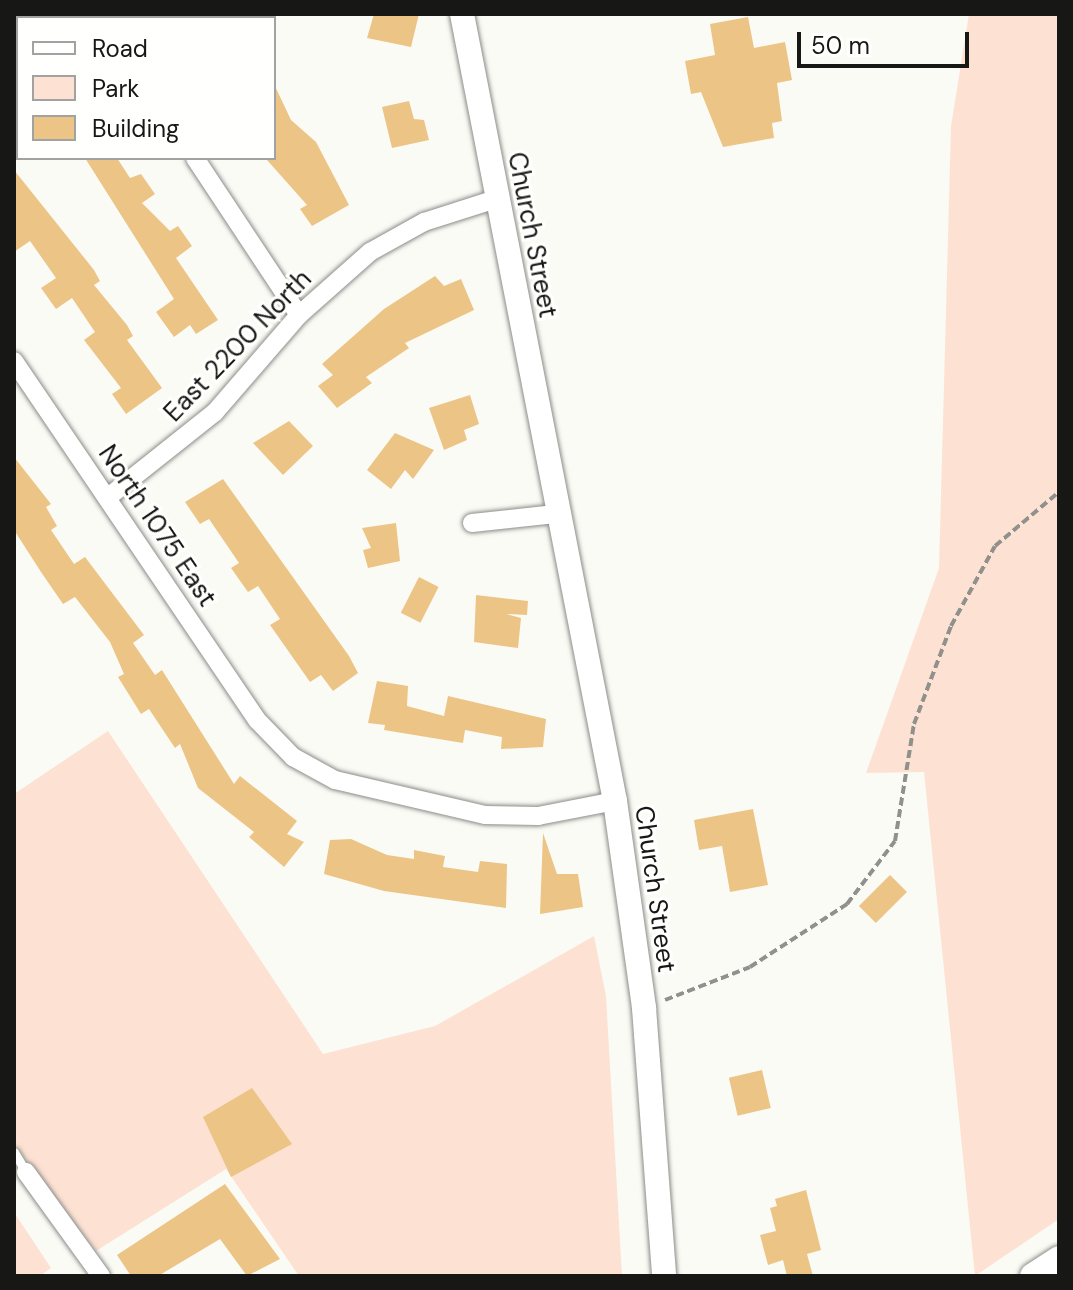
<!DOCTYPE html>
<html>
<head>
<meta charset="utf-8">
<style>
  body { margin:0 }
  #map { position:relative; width:1073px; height:1290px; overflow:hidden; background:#fbfbf6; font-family:"DM Sans",sans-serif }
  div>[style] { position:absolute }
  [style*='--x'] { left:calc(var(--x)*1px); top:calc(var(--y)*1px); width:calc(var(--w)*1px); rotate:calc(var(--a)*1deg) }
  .green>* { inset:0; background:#fde2d3 }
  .building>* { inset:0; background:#ecc485; transform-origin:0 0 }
  .path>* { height:4px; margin-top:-2px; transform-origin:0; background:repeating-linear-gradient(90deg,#90908c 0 8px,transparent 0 12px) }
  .roads { filter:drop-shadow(0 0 2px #8c8c89) drop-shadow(0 0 2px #8c8c89) }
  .service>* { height:9px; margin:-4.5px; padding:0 4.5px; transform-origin:4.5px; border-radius:4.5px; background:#fff }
  .minor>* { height:18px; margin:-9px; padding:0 9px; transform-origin:9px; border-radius:9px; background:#fff }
  .tertiary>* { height:24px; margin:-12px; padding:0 12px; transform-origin:12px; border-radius:12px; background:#fff }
  .secondary>* { height:26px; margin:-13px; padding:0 13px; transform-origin:13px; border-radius:13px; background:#fff }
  span { translate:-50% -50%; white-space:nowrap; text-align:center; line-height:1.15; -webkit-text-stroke:6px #fffffe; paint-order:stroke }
  .street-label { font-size:26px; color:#171715 }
  .frame { position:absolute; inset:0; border:16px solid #171715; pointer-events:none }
  .legend { position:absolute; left:16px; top:16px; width:260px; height:144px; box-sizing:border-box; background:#fffffe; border:2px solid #a2a2a1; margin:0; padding:10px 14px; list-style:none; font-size:24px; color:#171715 }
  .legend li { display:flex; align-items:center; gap:16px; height:40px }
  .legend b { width:40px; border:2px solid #a2a2a1 }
  .scale { position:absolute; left:797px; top:32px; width:172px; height:36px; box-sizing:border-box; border:4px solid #171715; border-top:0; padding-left:10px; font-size:24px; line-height:28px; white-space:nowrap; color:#171715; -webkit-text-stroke:6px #fffffe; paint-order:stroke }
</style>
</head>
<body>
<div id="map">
  <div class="green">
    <i style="clip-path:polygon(969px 14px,1059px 14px,1059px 1219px,975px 1276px,924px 772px,866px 773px,939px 568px,951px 126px)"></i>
    <i style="clip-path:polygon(108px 731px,323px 1054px,435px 1026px,594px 936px,606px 996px,622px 1276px,299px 1276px,226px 1169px,96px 1251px,14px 1144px,14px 794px)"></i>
    <i style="clip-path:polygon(14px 1212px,51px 1268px,40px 1276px,14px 1276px)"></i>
  </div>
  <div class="building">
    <i style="clip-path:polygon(374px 14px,419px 14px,411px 47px,367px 38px)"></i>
    <i style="clip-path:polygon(748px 17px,754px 48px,785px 42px,792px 80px,777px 83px,782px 121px,772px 123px,774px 138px,723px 147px,701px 92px,691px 94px,685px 61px,715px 55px,710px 24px)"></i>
    <i style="clip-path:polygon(274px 84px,291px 120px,316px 142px,349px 205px,312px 226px,300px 209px,307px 205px,267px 160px,274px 158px)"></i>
    <i style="clip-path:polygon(409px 101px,414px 119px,424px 120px,429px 140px,392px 148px,382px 107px)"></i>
    <i style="clip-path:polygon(85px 158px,117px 158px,130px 178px,141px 174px,155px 194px,142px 203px,170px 231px,178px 226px,192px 246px,176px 258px,218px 320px,196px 334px,190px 325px,174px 337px,156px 312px,174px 299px)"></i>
    <i style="clip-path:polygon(14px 170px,94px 270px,100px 281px,94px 285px,127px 325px,133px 336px,127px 340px,162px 388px,126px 414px,112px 394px,121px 388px,84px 340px,95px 332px,72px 298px,56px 309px,41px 288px,56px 278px,30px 241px,14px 252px)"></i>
    <i style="clip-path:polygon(435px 276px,444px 286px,461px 279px,474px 310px,405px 343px,409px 348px,366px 377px,372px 383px,337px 408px,318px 386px,333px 375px,322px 364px,384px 309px)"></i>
    <i style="clip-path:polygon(470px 395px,479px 424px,464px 430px,467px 440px,444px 450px,429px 408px)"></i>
    <i style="clip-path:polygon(289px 421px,313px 446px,283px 475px,253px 443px)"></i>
    <i style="clip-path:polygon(395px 433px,434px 450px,413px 479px,405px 470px,391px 489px,367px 470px)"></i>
    <i style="clip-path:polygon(14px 457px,51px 504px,46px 507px,57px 526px,51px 530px,74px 564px,85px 557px,144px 635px,133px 643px,155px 675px,162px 670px,234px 784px,240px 776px,297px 821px,287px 834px,304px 842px,284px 867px,249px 837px,254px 832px,198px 788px,180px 744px,175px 748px,149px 709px,141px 714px,118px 677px,124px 674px,110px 642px,75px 597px,63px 604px,41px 572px,14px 530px)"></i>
    <i style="clip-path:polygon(223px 479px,349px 656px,358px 673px,333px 691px,321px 675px,310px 682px,270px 625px,280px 619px,258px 586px,248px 592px,231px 568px,239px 563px,209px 519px,200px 524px,185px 502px)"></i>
    <i style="clip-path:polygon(396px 523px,400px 561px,368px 568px,363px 550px,371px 548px,362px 528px)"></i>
    <i style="left:419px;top:577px;width:22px;height:40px;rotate:27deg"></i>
    <i style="clip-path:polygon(476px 595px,528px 601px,527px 615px,506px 614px,521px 618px,518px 648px,474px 642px)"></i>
    <i style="clip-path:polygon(377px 681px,408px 686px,407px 706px,444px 716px,448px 696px,546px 719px,543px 747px,501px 749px,502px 737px,465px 730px,463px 743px,384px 730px,385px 725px,368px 723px)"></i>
    <i style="clip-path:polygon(753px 809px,768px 885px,730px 892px,722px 846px,699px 850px,694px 820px)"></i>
    <i style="clip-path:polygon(543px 833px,557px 874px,578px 874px,583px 907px,540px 914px)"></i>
    <i style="clip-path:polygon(351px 839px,387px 855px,414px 859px,414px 850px,445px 856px,443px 867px,478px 872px,480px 861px,507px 864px,506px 908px,384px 891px,324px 874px,330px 840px)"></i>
    <i style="left:890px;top:875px;width:24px;height:44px;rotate:45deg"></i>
    <i style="left:762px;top:1070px;width:39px;height:34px;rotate:77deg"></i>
    <i style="clip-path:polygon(252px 1088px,292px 1144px,231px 1177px,203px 1117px)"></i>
    <i style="clip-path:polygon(225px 1184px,280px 1259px,247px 1276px,220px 1239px,158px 1276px,131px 1276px,117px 1255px)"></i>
    <i style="clip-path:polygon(806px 1190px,821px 1250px,807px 1254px,813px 1276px,787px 1276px,783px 1260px,768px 1265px,760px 1235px,776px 1231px,770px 1208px,777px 1206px,775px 1199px)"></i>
  </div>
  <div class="path">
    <i style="--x:665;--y:1000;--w:91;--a:-21.2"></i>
    <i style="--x:750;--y:967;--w:116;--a:-33"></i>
    <i style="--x:847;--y:904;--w:79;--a:-52.7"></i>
    <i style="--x:895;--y:841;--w:119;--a:-80.8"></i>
    <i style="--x:914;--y:724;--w:105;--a:-69.3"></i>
    <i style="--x:951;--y:626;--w:91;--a:-61.2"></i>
    <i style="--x:995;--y:546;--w:84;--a:-40.2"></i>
  </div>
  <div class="roads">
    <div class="service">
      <i style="--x:14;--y:1152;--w:23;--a:59"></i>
    </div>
    <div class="minor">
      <i style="--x:99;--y:14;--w:5;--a:53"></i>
      <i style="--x:195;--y:158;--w:188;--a:56.5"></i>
      <i style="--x:14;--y:361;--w:434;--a:55.9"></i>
      <i style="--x:257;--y:720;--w:52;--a:45.8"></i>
      <i style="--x:293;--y:757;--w:48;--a:28.7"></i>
      <i style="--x:335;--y:780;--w:154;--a:13.1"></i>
      <i style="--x:485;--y:815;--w:53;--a:1.1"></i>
      <i style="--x:538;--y:816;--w:78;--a:-11"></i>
      <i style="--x:107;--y:498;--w:138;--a:-38.5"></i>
      <i style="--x:215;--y:412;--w:128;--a:-49.1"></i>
      <i style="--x:299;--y:315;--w:95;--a:-41.6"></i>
      <i style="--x:370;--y:252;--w:62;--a:-29.1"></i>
      <i style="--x:424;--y:222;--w:76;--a:-17.7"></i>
      <i style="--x:472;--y:523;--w:84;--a:-6.1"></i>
      <i style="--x:26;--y:1172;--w:128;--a:54.2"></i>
    </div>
    <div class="tertiary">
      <i style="--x:462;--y:14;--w:802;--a:79"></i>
      <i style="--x:615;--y:801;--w:209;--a:82"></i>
      <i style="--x:644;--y:1008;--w:269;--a:85.7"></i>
    </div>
    <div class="secondary">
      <i style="--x:1033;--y:1276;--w:31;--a:-33"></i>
    </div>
  </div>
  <div class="street-label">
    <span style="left:532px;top:235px;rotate:79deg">Church Street</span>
    <span style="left:238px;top:346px;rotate:-46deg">East 2200 North</span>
    <span style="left:157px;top:526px;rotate:56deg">North 1075 East</span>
    <span style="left:655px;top:889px;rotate:82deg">Church Street</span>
  </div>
  <div class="frame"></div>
  <ul class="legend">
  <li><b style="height:10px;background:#fff"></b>Road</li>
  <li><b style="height:22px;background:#fde2d3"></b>Park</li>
  <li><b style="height:22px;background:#ecc485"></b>Building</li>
  </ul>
  <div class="scale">50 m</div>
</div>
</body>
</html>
